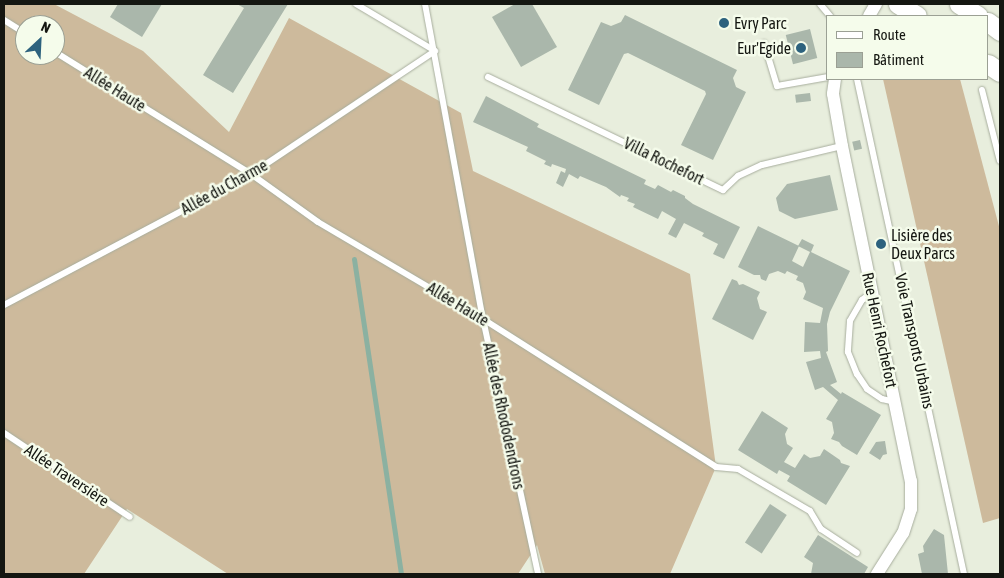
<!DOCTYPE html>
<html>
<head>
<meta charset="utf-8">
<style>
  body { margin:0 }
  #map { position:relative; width:1004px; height:578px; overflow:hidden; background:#e8eedd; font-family:"Asap Condensed",sans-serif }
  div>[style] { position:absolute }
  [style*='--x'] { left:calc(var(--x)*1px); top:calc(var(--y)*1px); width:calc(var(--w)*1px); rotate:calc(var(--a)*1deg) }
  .forest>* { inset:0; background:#cdba9c }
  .stream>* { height:5px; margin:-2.5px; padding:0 2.5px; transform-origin:2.5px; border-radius:2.5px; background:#8bb1a1 }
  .building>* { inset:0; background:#aab7ab; transform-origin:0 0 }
  .roads { filter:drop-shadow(0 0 1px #a7ad9d) drop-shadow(0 0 1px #a7ad9d) }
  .lane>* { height:6px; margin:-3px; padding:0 3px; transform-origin:3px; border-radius:3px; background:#fff }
  .street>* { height:12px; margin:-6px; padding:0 6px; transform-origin:6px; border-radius:6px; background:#fff }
  .secondary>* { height:19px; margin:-9.5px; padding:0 9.5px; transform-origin:9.5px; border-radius:9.5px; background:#fff }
  .dots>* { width:14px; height:14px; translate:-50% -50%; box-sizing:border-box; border:2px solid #f5fceb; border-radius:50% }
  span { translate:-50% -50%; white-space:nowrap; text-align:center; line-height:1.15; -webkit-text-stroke:5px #f5fceb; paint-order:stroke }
  .poi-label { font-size:16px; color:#141611 }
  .left { translate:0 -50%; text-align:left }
  .right { translate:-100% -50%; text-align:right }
  .street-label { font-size:16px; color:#141611 }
  .frame { position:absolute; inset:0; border:5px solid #141611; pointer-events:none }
  .legend { position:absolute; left:826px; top:15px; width:162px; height:65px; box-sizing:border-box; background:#f5fceb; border:1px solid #9ba094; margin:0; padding:6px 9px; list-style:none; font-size:15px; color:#141611 }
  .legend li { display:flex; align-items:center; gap:10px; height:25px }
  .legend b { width:25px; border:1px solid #9ba094 }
  .north { position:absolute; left:15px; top:15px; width:50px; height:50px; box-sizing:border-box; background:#f5fceb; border:1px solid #9ba094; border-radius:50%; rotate:25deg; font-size:14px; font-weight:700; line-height:20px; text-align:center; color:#141611 }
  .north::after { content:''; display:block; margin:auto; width:18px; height:22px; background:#2d627e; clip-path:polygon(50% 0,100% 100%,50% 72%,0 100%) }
</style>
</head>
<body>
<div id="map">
  <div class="forest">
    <i style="clip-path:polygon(evenodd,4px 4px,54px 4px,143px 51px,229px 132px,289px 18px,461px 113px,473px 171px,690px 274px,716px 467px,670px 574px,545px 574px,537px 545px,518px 574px,228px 574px,127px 509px,84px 574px,4px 574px,4px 4px,25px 25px,55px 25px,55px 55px,25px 55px,25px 25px)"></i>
    <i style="clip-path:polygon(883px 79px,960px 79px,1000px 230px,1000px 518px,983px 523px)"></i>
  </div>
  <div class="stream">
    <i style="--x:354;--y:259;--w:318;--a:81.5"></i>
  </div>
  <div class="building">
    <i style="clip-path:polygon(118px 4px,162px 4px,142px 37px,110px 17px)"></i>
    <i style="clip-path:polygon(237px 4px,288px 4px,233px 93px,203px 75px,244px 8px)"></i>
    <i style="clip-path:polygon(515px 4px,532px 4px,557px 47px,521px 67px,492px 17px)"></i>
    <i style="clip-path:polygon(625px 15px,737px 70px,733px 78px,736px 87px,746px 92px,713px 160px,681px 145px,706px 94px,705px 91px,628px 53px,624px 54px,599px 105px,568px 90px,601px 22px,611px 26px,621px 22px)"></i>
    <i style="left:810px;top:29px;width:30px;height:25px;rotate:76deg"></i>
    <i style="left:810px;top:93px;width:8px;height:15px;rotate:83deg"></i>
    <i style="clip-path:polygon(486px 96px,539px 124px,537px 127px,646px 180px,644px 184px,655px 189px,658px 185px,671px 192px,673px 190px,685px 196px,685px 198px,693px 204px,740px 227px,724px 259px,713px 254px,718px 244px,702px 236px,704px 233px,684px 223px,676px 238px,668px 234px,676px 219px,662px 211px,658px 219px,633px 207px,635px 204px,627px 201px,629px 198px,621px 195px,620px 197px,606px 187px,580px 176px,578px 179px,569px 174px,563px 187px,556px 183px,561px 171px,565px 173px,566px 169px,552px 164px,551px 167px,544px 164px,546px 161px,526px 151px,528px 147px,473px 122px)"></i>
    <i style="left:860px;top:140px;width:9px;height:8px;rotate:77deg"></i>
    <i style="clip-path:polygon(830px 175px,838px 210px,795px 219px,779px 211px,776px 198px,787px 184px)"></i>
    <i style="clip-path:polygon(758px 226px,799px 246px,792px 261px,803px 267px,810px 252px,798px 246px,802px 239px,814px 245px,811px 252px,850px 271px,830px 312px,827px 324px,828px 351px,826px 352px,837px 382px,830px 385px,841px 394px,842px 392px,881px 415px,857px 455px,842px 446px,839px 442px,831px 439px,834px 433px,832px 422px,826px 419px,838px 400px,823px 387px,815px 390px,806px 362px,821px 358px,820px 351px,804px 352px,805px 322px,820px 323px,823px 308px,803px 299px,806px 292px,803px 283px,796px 280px,798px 276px,787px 271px,785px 274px,778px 271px,769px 274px,766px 281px,761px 279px,760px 275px,754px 275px,738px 267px)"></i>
    <i style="clip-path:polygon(732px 279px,737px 281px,739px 285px,743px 284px,760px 292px,757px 298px,760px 309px,767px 312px,753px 340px,712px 319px)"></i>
    <i style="clip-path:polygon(762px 411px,788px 428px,785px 434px,787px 444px,793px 448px,784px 462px,795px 468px,804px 454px,810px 458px,820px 456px,824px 449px,840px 460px,841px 463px,850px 466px,826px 505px,787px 481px,790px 476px,779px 470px,777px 474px,738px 450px)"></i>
    <i style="clip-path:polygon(885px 441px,887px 454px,883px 455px,880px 460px,869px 453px,876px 442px)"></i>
    <i style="left:770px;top:504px;width:20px;height:46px;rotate:33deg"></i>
    <i style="clip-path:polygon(934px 529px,944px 535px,948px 574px,922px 574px,918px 554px,924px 552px,923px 546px)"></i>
    <i style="clip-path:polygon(818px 535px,868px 567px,864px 574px,811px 574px,813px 563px,804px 557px)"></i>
  </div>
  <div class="roads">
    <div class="lane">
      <i style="--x:356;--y:4;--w:92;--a:30.7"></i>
      <i style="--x:425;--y:4;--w:320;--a:79.6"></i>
      <i style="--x:483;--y:319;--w:261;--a:77.8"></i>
      <i style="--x:820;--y:4;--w:16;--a:50"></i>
      <i style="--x:4;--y:20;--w:25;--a:32"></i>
      <i style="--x:764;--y:43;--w:45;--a:73.2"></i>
      <i style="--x:777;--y:86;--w:52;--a:-10"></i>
      <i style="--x:55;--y:52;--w:231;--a:31.9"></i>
      <i style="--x:251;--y:174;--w:82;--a:35.6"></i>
      <i style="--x:318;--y:222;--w:191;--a:30.5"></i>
      <i style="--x:483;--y:319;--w:276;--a:32.4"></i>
      <i style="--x:716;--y:467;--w:22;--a:5"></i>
      <i style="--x:738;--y:469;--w:83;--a:30.3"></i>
      <i style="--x:810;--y:511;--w:21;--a:59"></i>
      <i style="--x:821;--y:529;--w:43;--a:33.7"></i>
      <i style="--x:488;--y:77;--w:261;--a:25.7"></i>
      <i style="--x:723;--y:190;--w:21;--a:-43"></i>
      <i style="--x:738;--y:176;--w:26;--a:-25"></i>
      <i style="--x:762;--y:165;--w:82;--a:-13.4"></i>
      <i style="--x:857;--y:79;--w:506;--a:77.8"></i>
      <i style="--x:982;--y:90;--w:73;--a:75.8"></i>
      <i style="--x:872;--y:292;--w:13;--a:141"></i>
      <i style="--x:862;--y:300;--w:24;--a:120"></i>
      <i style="--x:850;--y:321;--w:31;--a:94"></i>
      <i style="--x:848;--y:352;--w:24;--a:68"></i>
      <i style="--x:857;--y:374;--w:18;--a:56"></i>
      <i style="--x:867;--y:389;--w:18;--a:34"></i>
      <i style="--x:882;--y:399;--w:13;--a:13"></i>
      <i style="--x:4;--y:305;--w:280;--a:-27.9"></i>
      <i style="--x:251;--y:174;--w:221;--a:-33.8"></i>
      <i style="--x:4;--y:433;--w:151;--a:33.7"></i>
    </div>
    <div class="street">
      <i style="--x:869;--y:16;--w:14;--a:-60"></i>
      <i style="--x:835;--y:79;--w:15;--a:98"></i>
      <i style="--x:833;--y:94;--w:53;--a:80.2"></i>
      <i style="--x:842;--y:146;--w:342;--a:78.4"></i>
      <i style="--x:911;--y:481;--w:28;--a:90"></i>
      <i style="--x:911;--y:509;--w:25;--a:108"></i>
      <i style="--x:903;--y:533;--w:49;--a:122.4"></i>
    </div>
    <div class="secondary">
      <i style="--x:898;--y:4;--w:22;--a:32"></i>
      <i style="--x:959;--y:4;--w:22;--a:32"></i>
      <i style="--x:988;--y:22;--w:15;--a:37"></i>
      <i style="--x:988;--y:64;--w:14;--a:34"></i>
    </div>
  </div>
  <div class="dots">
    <i style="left:724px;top:23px;background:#2d627e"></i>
    <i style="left:801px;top:48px;background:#2d627e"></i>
    <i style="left:881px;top:244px;background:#2d627e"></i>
  </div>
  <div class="poi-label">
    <span class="left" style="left:734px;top:23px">Evry Parc</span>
    <span class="right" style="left:791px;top:48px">Eur'Egide</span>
    <span class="left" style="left:891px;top:244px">Lisière des<br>Deux Parcs</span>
  </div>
  <div class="street-label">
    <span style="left:115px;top:89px;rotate:32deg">Allée Haute</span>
    <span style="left:664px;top:161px;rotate:26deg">Villa Rochefort</span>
    <span style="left:224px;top:187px;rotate:-29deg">Allée du Charme</span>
    <span style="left:458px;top:304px;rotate:31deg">Allée Haute</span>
    <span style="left:880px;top:330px;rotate:78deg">Rue Henri Rochefort</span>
    <span style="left:915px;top:341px;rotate:78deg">Voie Transports Urbains</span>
    <span style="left:504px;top:416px;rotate:78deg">Allée des Rhododendrons</span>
    <span style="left:67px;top:475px;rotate:34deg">Allée Traversière</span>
  </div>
  <div class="frame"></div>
  <ul class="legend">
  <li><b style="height:6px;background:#fff"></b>Route</li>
  <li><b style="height:14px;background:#aab7ab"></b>Bâtiment</li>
  </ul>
  <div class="north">N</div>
</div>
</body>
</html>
